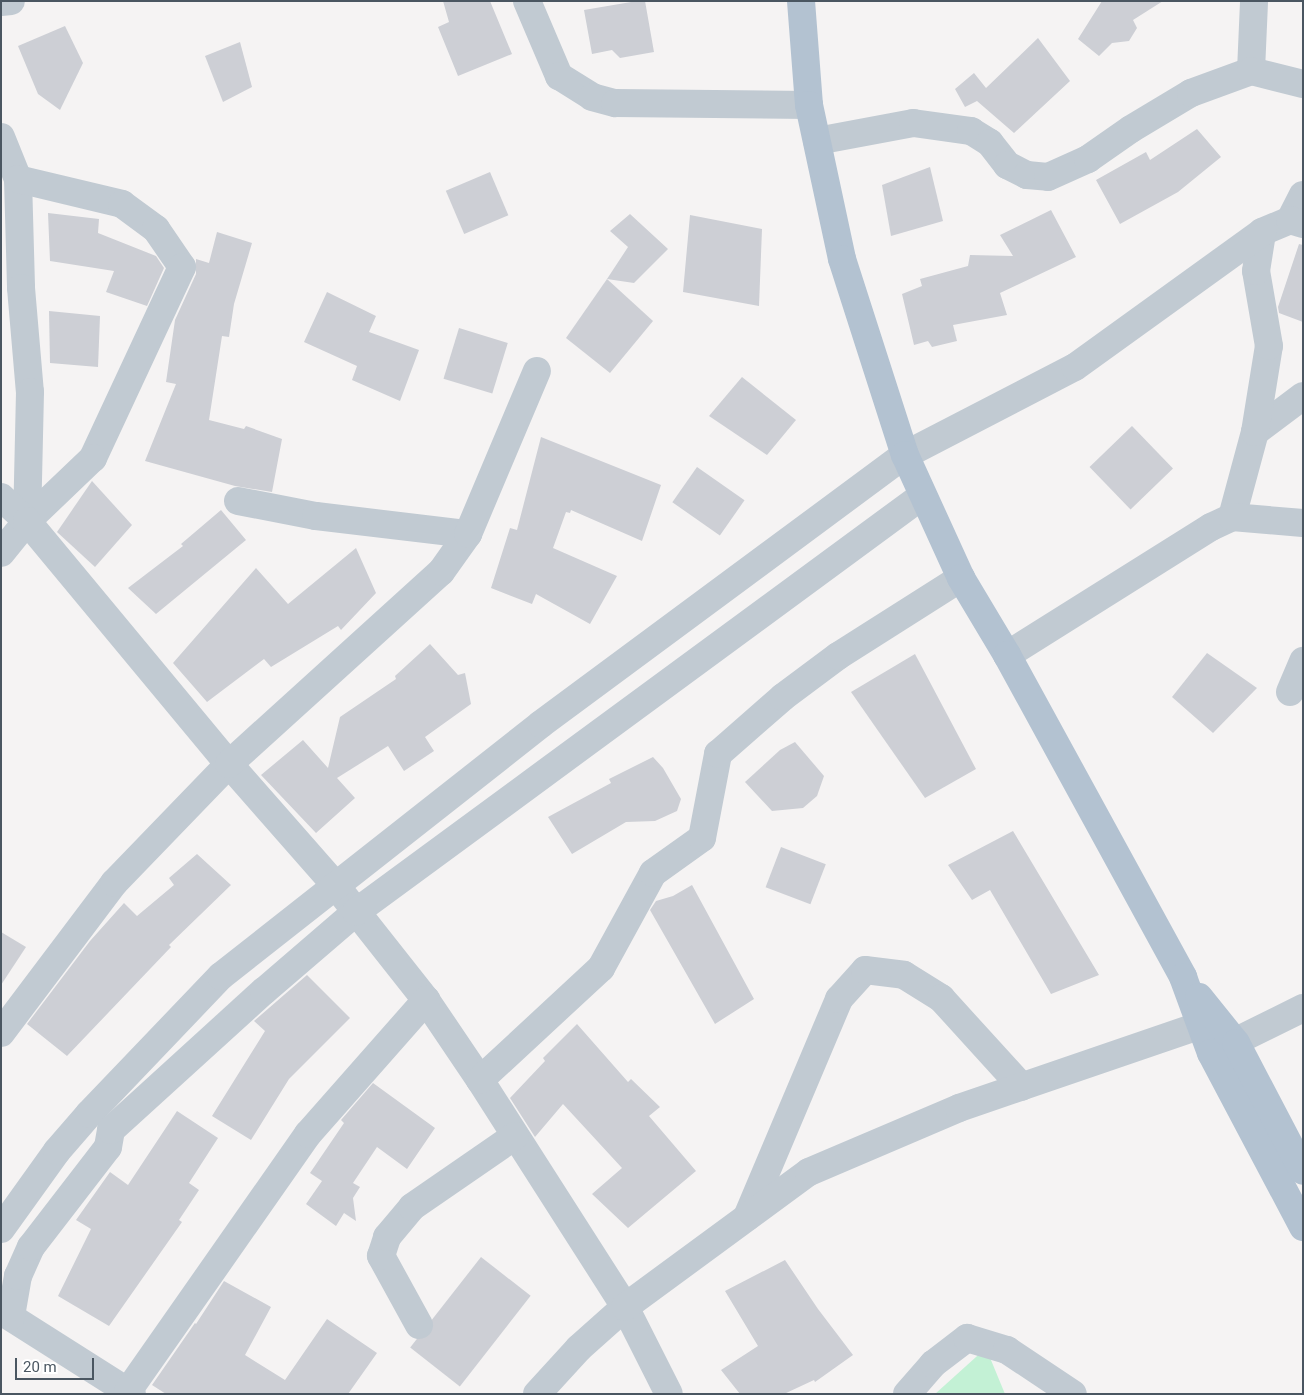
<!DOCTYPE html>
<html>
<head>
<meta charset="utf-8">
<style>
  body { margin:0 }
  #map { position:relative; width:1304px; height:1395px; overflow:hidden; background:#f5f3f3; font-family:Roboto,sans-serif }
  div>[style] { position:absolute }
  [style*='--x'] { left:calc(var(--x)*1px); top:calc(var(--y)*1px); width:calc(var(--w)*1px); rotate:calc(var(--a)*1deg) }
  .green>* { inset:0; background:#c3f1d5 }
  .building>* { inset:0; background:#cdcfd5; transform-origin:0 0 }
  .minor>* { height:28px; margin:-14px; padding:0 14px; transform-origin:14px; border-radius:14px; background:#c1cad2 }
  .major>* { height:28px; margin:-14px; padding:0 14px; transform-origin:14px; border-radius:14px; background:#b3c2d1 }
  span { translate:-50% -50%; white-space:nowrap; text-align:center; line-height:1.15; -webkit-text-stroke:5px #fff; paint-order:stroke }
  .frame { position:absolute; inset:0; border:2px solid #4a5661; pointer-events:none }
  .scale { position:absolute; left:15px; top:1358px; width:79px; height:22px; box-sizing:border-box; border:2px solid #4a5661; border-top:0; padding-left:6px; font-size:15px; line-height:18px; white-space:nowrap; color:#4a5661; -webkit-text-stroke:4px #fff; paint-order:stroke }
</style>
</head>
<body>
<div id="map">
  <div class="green">
    <i style="clip-path:polygon(986px 1348px,1005px 1394px,935px 1394px)"></i>
  </div>
  <div class="building">
    <i style="clip-path:polygon(443px 1px,490px 1px,512px 54px,458px 76px,438px 27px,449px 22px)"></i>
    <i style="clip-path:polygon(637px 1px,645px 1px,654px 52px,620px 58px,612px 50px,592px 54px,584px 10px)"></i>
    <i style="clip-path:polygon(1102px 1px,1163px 1px,1133px 20px,1137px 28px,1129px 41px,1112px 43px,1099px 56px,1078px 39px)"></i>
    <i style="clip-path:polygon(65px 26px,83px 63px,60px 110px,38px 94px,18px 46px)"></i>
    <i style="clip-path:polygon(1038px 38px,1070px 81px,1014px 133px,977px 101px,965px 107px,955px 89px,974px 73px,986px 88px)"></i>
    <i style="clip-path:polygon(240px 42px,252px 87px,223px 102px,205px 56px)"></i>
    <i style="clip-path:polygon(1197px 129px,1221px 157px,1178px 192px,1120px 224px,1096px 180px,1146px 152px,1150px 160px)"></i>
    <i style="clip-path:polygon(930px 167px,943px 221px,891px 236px,882px 185px)"></i>
    <i style="left:490px;top:172px;width:47px;height:48px;rotate:67deg"></i>
    <i style="clip-path:polygon(1051px 210px,1076px 257px,1000px 293px,1007px 315px,953px 325px,957px 341px,932px 347px,928px 341px,914px 345px,902px 294px,922px 286px,920px 279px,968px 266px,970px 255px,1013px 256px,1000px 235px)"></i>
    <i style="clip-path:polygon(48px 213px,99px 219px,98px 233px,156px 256px,164px 268px,147px 306px,106px 292px,114px 271px,50px 261px)"></i>
    <i style="clip-path:polygon(630px 214px,668px 249px,634px 283px,607px 279px,628px 247px,610px 231px)"></i>
    <i style="clip-path:polygon(690px 215px,762px 229px,759px 306px,683px 292px)"></i>
    <i style="clip-path:polygon(217px 232px,252px 243px,234px 304px,229px 337px,222px 336px,209px 420px,244px 429px,246px 426px,282px 439px,272px 492px,235px 486px,145px 461px,176px 384px,166px 382px,175px 320px,196px 274px,196px 259px,209px 263px)"></i>
    <i style="clip-path:polygon(1299px 244px,1303px 245px,1303px 322px,1279px 313px,1278px 307px)"></i>
    <i style="clip-path:polygon(607px 279px,653px 321px,610px 373px,566px 338px)"></i>
    <i style="clip-path:polygon(327px 292px,376px 316px,369px 332px,419px 350px,400px 401px,352px 380px,357px 366px,304px 342px)"></i>
    <i style="clip-path:polygon(49px 311px,100px 316px,98px 367px,50px 363px)"></i>
    <i style="left:459px;top:328px;width:51px;height:53px;rotate:17deg"></i>
    <i style="clip-path:polygon(742px 377px,796px 420px,767px 455px,709px 416px)"></i>
    <i style="left:1132px;top:426px;width:59px;height:59px;rotate:46deg"></i>
    <i style="clip-path:polygon(541px 437px,661px 485px,642px 541px,571px 510px,570px 513px,566px 512px,553px 548px,617px 576px,590px 624px,536px 594px,532px 604px,491px 588px,510px 528px,517px 530px)"></i>
    <i style="left:697px;top:467px;width:58px;height:43px;rotate:35deg"></i>
    <i style="clip-path:polygon(92px 481px,132px 525px,95px 567px,57px 532px)"></i>
    <i style="clip-path:polygon(221px 510px,246px 540px,156px 614px,128px 588px,183px 546px,181px 544px)"></i>
    <i style="clip-path:polygon(356px 548px,376px 593px,341px 630px,338px 626px,271px 667px,264px 659px,207px 702px,173px 663px,256px 568px,288px 604px)"></i>
    <i style="clip-path:polygon(430px 644px,458px 675px,465px 673px,471px 704px,425px 737px,434px 751px,404px 771px,388px 746px,337px 778px,355px 798px,316px 833px,261px 775px,303px 740px,328px 768px,340px 717px,396px 679px,395px 676px)"></i>
    <i style="clip-path:polygon(1207px 653px,1257px 688px,1213px 733px,1172px 697px)"></i>
    <i style="clip-path:polygon(915px 654px,976px 769px,925px 798px,851px 692px)"></i>
    <i style="clip-path:polygon(795px 742px,824px 776px,817px 796px,803px 808px,772px 811px,745px 782px,780px 750px)"></i>
    <i style="clip-path:polygon(653px 757px,663px 768px,681px 799px,677px 811px,655px 821px,626px 822px,572px 854px,548px 817px,611px 783px,609px 779px)"></i>
    <i style="clip-path:polygon(1013px 831px,1099px 975px,1051px 994px,990px 890px,972px 900px,948px 865px)"></i>
    <i style="left:781px;top:847px;width:48px;height:43px;rotate:21deg"></i>
    <i style="clip-path:polygon(197px 854px,231px 885px,169px 945px,171px 947px,67px 1056px,27px 1024px,90px 941px,124px 903px,137px 916px,174px 885px,169px 878px)"></i>
    <i style="clip-path:polygon(692px 885px,754px 999px,715px 1024px,650px 910px,656px 901px,673px 896px)"></i>
    <i style="clip-path:polygon(1px 932px,26px 947px,1px 985px)"></i>
    <i style="clip-path:polygon(307px 975px,350px 1018px,289px 1079px,251px 1140px,212px 1116px,265px 1031px,254px 1021px)"></i>
    <i style="clip-path:polygon(577px 1024px,628px 1082px,631px 1079px,660px 1107px,649px 1116px,696px 1171px,628px 1228px,592px 1194px,622px 1168px,563px 1104px,535px 1137px,510px 1098px,545px 1061px,543px 1058px)"></i>
    <i style="clip-path:polygon(373px 1083px,435px 1128px,407px 1169px,377px 1147px,353px 1183px,360px 1187px,353px 1198px,356px 1221px,344px 1213px,336px 1226px,306px 1204px,322px 1181px,310px 1173px,344px 1123px,341px 1120px)"></i>
    <i style="clip-path:polygon(177px 1111px,218px 1138px,189px 1183px,199px 1190px,179px 1220px,182px 1222px,109px 1326px,58px 1296px,91px 1229px,76px 1220px,110px 1172px,128px 1185px)"></i>
    <i style="left:481px;top:1257px;width:63px;height:115px;rotate:38deg"></i>
    <i style="clip-path:polygon(785px 1260px,818px 1309px,853px 1355px,815px 1382px,814px 1380px,784px 1394px,740px 1394px,721px 1370px,758px 1346px,725px 1291px)"></i>
    <i style="clip-path:polygon(224px 1281px,271px 1307px,245px 1355px,285px 1380px,327px 1319px,377px 1353px,348px 1394px,166px 1394px,152px 1385px,195px 1323px,196px 1324px)"></i>
  </div>
  <div class="minor">
    <i style="--x:527;--y:1;--w:82;--a:66.9"></i>
    <i style="--x:559;--y:76;--w:39;--a:32"></i>
    <i style="--x:592;--y:97;--w:24;--a:15"></i>
    <i style="--x:615;--y:103;--w:194;--a:0.6"></i>
    <i style="--x:1;--y:2;--w:10;--a:-6"></i>
    <i style="--x:1251;--y:71;--w:70;--a:-87.5"></i>
    <i style="--x:1;--y:137;--w:45;--a:68"></i>
    <i style="--x:18;--y:179;--w:109;--a:88.4"></i>
    <i style="--x:21;--y:288;--w:104;--a:85.1"></i>
    <i style="--x:30;--y:392;--w:129;--a:91.3"></i>
    <i style="--x:27;--y:521;--w:41;--a:129.1"></i>
    <i style="--x:817;--y:141;--w:98;--a:-10.6"></i>
    <i style="--x:913;--y:123;--w:59;--a:7.9"></i>
    <i style="--x:971;--y:131;--w:22;--a:32"></i>
    <i style="--x:990;--y:143;--w:28;--a:52"></i>
    <i style="--x:1007;--y:165;--w:22;--a:27"></i>
    <i style="--x:1027;--y:175;--w:21;--a:5"></i>
    <i style="--x:1048;--y:177;--w:44;--a:-24.2"></i>
    <i style="--x:1088;--y:159;--w:52;--a:-34.9"></i>
    <i style="--x:1131;--y:129;--w:70;--a:-31"></i>
    <i style="--x:1191;--y:93;--w:64;--a:-20.1"></i>
    <i style="--x:1251;--y:71;--w:54;--a:14"></i>
    <i style="--x:18;--y:179;--w:107;--a:13.5"></i>
    <i style="--x:122;--y:204;--w:42;--a:36.3"></i>
    <i style="--x:156;--y:229;--w:46;--a:55.6"></i>
    <i style="--x:182;--y:267;--w:211;--a:115"></i>
    <i style="--x:93;--y:458;--w:91;--a:136.3"></i>
    <i style="--x:1290;--y:220;--w:28;--a:-63"></i>
    <i style="--x:1255;--y:432;--w:60;--a:-36.9"></i>
    <i style="--x:1;--y:497;--w:35;--a:43"></i>
    <i style="--x:27;--y:521;--w:316;--a:50.3"></i>
    <i style="--x:229;--y:764;--w:162;--a:48.7"></i>
    <i style="--x:336;--y:886;--w:145;--a:51.7"></i>
    <i style="--x:426;--y:1000;--w:97;--a:56"></i>
    <i style="--x:480;--y:1080;--w:269;--a:57.4"></i>
    <i style="--x:625;--y:1307;--w:97;--a:63.2"></i>
    <i style="--x:238;--y:501;--w:79;--a:10.9"></i>
    <i style="--x:316;--y:516;--w:153;--a:6.8"></i>
    <i style="--x:1232;--y:517;--w:88;--a:-74.9"></i>
    <i style="--x:1255;--y:432;--w:87;--a:-80.8"></i>
    <i style="--x:1269;--y:346;--w:76;--a:-99.8"></i>
    <i style="--x:1256;--y:271;--w:39;--a:-81"></i>
    <i style="--x:1262;--y:232;--w:30;--a:-23"></i>
    <i style="--x:1290;--y:220;--w:14;--a:17"></i>
    <i style="--x:1007;--y:655;--w:241;--a:-32.1"></i>
    <i style="--x:1211;--y:527;--w:23;--a:-25"></i>
    <i style="--x:1232;--y:517;--w:71;--a:4.8"></i>
    <i style="--x:1290;--y:692;--w:34;--a:-67"></i>
    <i style="--x:1;--y:1033;--w:188;--a:-53"></i>
    <i style="--x:114;--y:883;--w:165;--a:-46"></i>
    <i style="--x:229;--y:764;--w:286;--a:-42.2"></i>
    <i style="--x:441;--y:572;--w:47;--a:-54.6"></i>
    <i style="--x:468;--y:534;--w:177;--a:-67.1"></i>
    <i style="--x:1214;--y:1052;--w:99;--a:-26.3"></i>
    <i style="--x:480;--y:1080;--w:165;--a:-42.8"></i>
    <i style="--x:601;--y:968;--w:108;--a:-61.3"></i>
    <i style="--x:653;--y:873;--w:60;--a:-35.5"></i>
    <i style="--x:702;--y:838;--w:86;--a:-79.2"></i>
    <i style="--x:718;--y:754;--w:86;--a:-41.2"></i>
    <i style="--x:783;--y:697;--w:69;--a:-36.7"></i>
    <i style="--x:838;--y:656;--w:146;--a:-32.4"></i>
    <i style="--x:747;--y:1217;--w:237;--a:-67.1"></i>
    <i style="--x:839;--y:999;--w:39;--a:-48"></i>
    <i style="--x:865;--y:970;--w:39;--a:7"></i>
    <i style="--x:904;--y:975;--w:44;--a:31.9"></i>
    <i style="--x:941;--y:998;--w:120;--a:47.7"></i>
    <i style="--x:1;--y:1229;--w:96;--a:-54.3"></i>
    <i style="--x:57;--y:1151;--w:49;--a:-49.1"></i>
    <i style="--x:89;--y:1114;--w:191;--a:-46.3"></i>
    <i style="--x:221;--y:976;--w:407;--a:-38.2"></i>
    <i style="--x:541;--y:724;--w:453;--a:-36.5"></i>
    <i style="--x:905;--y:455;--w:191;--a:-27.4"></i>
    <i style="--x:1075;--y:367;--w:231;--a:-35.8"></i>
    <i style="--x:1;--y:1311;--w:155;--a:32.4"></i>
    <i style="--x:11;--y:1316;--w:41;--a:-80.1"></i>
    <i style="--x:18;--y:1276;--w:32;--a:-66"></i>
    <i style="--x:31;--y:1247;--w:126;--a:-52.4"></i>
    <i style="--x:108;--y:1147;--w:17;--a:-80"></i>
    <i style="--x:111;--y:1130;--w:207;--a:-42.3"></i>
    <i style="--x:264;--y:991;--w:121;--a:-40.7"></i>
    <i style="--x:356;--y:912;--w:702;--a:-36.32"></i>
    <i style="--x:419;--y:1325;--w:79;--a:-118.8"></i>
    <i style="--x:381;--y:1256;--w:20;--a:-72"></i>
    <i style="--x:387;--y:1237;--w:39;--a:-50"></i>
    <i style="--x:412;--y:1207;--w:125;--a:-34.6"></i>
    <i style="--x:128;--y:1391;--w:314;--a:-55"></i>
    <i style="--x:308;--y:1134;--w:179;--a:-48.6"></i>
    <i style="--x:537;--y:1394;--w:62;--a:-47.6"></i>
    <i style="--x:579;--y:1348;--w:62;--a:-41.7"></i>
    <i style="--x:625;--y:1307;--w:228;--a:-36.3"></i>
    <i style="--x:809;--y:1172;--w:163;--a:-23.1"></i>
    <i style="--x:959;--y:1108;--w:257;--a:-18.9"></i>
    <i style="--x:907;--y:1394;--w:40;--a:-49"></i>
    <i style="--x:933;--y:1364;--w:43;--a:-37.4"></i>
    <i style="--x:967;--y:1338;--w:42;--a:16.7"></i>
    <i style="--x:1007;--y:1350;--w:79;--a:33.7"></i>
  </div>
  <div class="major">
    <i style="--x:801;--y:1;--w:104;--a:85.6"></i>
    <i style="--x:809;--y:105;--w:157;--a:77.9"></i>
    <i style="--x:842;--y:259;--w:206;--a:72.2"></i>
    <i style="--x:905;--y:455;--w:135;--a:65.5"></i>
    <i style="--x:961;--y:578;--w:90;--a:59.1"></i>
    <i style="--x:1007;--y:655;--w:367;--a:61.3"></i>
    <i style="--x:1183;--y:977;--w:81;--a:69.8"></i>
    <i style="--x:1211;--y:1053;--w:197;--a:62.1"></i>
    <i style="--x:1199;--y:997;--w:59;--a:51.2"></i>
    <i style="--x:1236;--y:1043;--w:144;--a:62.4"></i>
  </div>
  <div class="frame"></div>
  <div class="scale">20 m</div>
</div>
</body>
</html>
